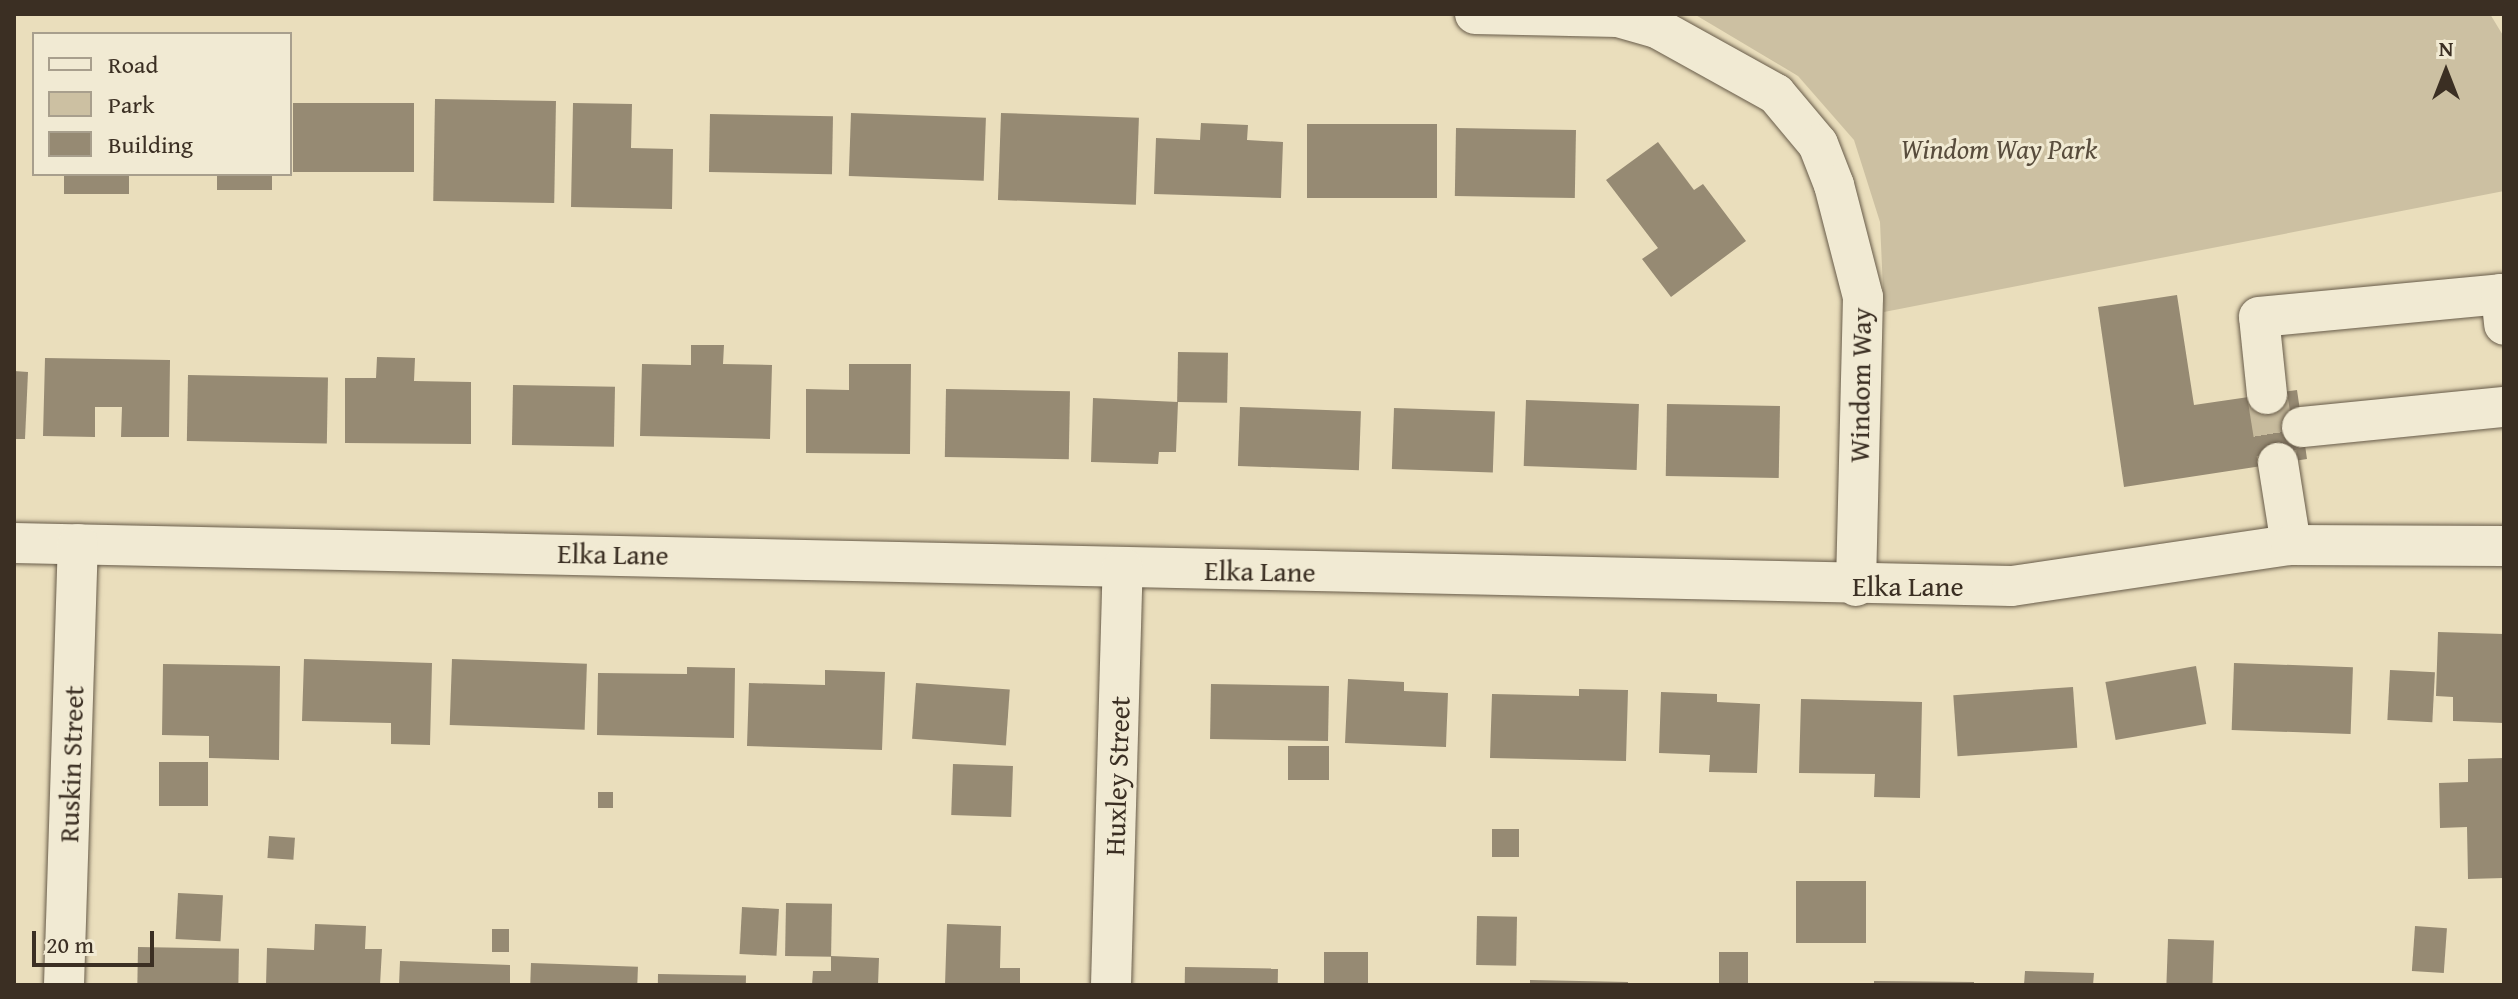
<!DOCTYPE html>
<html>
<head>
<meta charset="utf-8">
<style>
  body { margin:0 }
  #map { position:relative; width:2518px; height:999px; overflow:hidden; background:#eadebc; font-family:"Gentium Book Plus",serif }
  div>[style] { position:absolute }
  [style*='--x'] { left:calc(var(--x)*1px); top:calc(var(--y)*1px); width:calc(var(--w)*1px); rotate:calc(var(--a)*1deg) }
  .green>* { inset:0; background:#ccc0a2 }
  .building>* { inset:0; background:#968a73; transform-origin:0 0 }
  .minor-tunnel>* { height:40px; margin-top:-20px; transform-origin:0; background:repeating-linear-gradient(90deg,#c7bb9d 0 40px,transparent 0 60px) }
  .roads { filter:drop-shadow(0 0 2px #675b49) drop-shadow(0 0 2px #675b49) }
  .minor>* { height:40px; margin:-20px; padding:0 20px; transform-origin:20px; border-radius:20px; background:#f1ead3 }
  span { translate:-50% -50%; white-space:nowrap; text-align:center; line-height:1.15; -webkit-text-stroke:6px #f1ead3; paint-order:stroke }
  .park-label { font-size:28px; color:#584c3c; font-style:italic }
  .street-label { font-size:28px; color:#3b2f23 }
  .frame { position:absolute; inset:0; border:16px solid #3b2f23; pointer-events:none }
  .legend { position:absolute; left:32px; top:32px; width:260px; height:144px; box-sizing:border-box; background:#f1ead3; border:2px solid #a89f8d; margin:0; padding:10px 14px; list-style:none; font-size:24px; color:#3b2f23 }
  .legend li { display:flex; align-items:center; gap:16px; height:40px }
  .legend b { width:40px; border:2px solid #a89f8d }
  .north { position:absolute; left:2406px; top:32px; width:80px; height:80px; -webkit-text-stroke:6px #f1ead3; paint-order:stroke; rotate:0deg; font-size:22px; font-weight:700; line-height:32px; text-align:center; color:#3b2f23 }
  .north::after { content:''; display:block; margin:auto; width:28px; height:36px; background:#3b2f23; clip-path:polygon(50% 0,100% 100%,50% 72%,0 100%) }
  .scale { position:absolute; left:32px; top:931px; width:122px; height:36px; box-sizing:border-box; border:4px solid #3b2f23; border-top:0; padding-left:10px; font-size:24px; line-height:28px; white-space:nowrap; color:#3b2f23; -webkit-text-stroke:6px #f1ead3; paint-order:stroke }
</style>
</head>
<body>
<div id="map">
  <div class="green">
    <i style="clip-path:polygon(1694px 14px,2490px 14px,2504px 37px,2504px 191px,1884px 312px,1880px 222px,1854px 140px,1798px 76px)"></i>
  </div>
  <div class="building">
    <i style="left:435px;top:99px;width:121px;height:102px;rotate:1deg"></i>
    <i style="left:293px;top:103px;width:121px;height:69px"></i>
    <i style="clip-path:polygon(573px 103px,632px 104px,631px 148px,673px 149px,672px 209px,571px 207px)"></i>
    <i style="left:851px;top:113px;width:135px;height:63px;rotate:2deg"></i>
    <i style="left:1001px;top:113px;width:138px;height:87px;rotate:2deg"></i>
    <i style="left:710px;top:114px;width:123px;height:58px;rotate:1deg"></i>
    <i style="clip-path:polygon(1201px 123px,1248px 125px,1247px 140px,1283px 142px,1281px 198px,1154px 194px,1156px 138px,1200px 140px)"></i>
    <i style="left:1307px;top:124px;width:130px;height:74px"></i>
    <i style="left:1456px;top:128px;width:120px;height:68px;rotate:1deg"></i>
    <i style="clip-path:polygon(1658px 142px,1694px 190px,1703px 184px,1746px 241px,1671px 297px,1642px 259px,1658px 248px,1606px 180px)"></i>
    <i style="left:64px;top:174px;width:65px;height:20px"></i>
    <i style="left:217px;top:174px;width:55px;height:16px"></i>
    <i style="clip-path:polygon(2177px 295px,2194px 405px,2297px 390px,2307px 459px,2124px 487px,2098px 307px)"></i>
    <i style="clip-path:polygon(691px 345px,724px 345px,723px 364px,772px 365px,770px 439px,640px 436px,642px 364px,691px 365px)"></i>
    <i style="left:1178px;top:352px;width:50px;height:50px;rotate:1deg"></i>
    <i style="clip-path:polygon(377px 357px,415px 358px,414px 381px,471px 382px,471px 444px,345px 443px,345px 378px,376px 378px)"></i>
    <i style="clip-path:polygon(45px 358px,170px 360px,169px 437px,121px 437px,122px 407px,95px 407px,95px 437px,43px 436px)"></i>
    <i style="clip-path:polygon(849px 364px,911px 364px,910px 454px,806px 453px,806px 389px,849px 390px)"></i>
    <i style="clip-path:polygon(14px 371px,28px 372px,25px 439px,14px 439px)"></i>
    <i style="left:188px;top:375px;width:140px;height:66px;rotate:1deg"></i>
    <i style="left:513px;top:385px;width:102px;height:60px;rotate:1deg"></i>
    <i style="left:946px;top:389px;width:124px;height:68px;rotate:1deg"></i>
    <i style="clip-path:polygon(1093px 398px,1178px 402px,1176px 452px,1159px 452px,1158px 464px,1091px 462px)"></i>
    <i style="left:1526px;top:400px;width:113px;height:66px;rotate:2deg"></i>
    <i style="left:1667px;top:404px;width:113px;height:72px;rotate:1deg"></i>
    <i style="left:1240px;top:407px;width:121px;height:59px;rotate:2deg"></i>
    <i style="left:1394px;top:408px;width:101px;height:61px;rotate:2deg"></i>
    <i style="clip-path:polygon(2438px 632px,2504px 634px,2504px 723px,2453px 721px,2453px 697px,2436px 696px)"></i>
    <i style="clip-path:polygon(304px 659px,432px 663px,430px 745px,391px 744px,391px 723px,302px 721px)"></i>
    <i style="left:452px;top:659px;width:135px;height:66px;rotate:2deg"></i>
    <i style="left:2234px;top:663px;width:119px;height:67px;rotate:2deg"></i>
    <i style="clip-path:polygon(163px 664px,280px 666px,279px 760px,209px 758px,209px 736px,162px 735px)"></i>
    <i style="left:2196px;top:666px;width:59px;height:92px;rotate:80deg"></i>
    <i style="clip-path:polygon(687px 667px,735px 668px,734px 738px,597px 735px,598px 673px,687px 674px)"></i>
    <i style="clip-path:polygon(825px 670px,885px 672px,882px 750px,747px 746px,749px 683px,825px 685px)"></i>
    <i style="left:2390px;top:670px;width:45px;height:50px;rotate:3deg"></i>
    <i style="clip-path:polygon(1348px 679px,1404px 682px,1404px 691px,1448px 693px,1446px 747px,1345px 743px)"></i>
    <i style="left:916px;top:683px;width:94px;height:56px;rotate:4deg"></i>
    <i style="left:1211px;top:684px;width:118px;height:55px;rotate:1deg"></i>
    <i style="left:2073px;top:687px;width:61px;height:120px;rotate:86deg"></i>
    <i style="clip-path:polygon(1579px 689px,1628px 690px,1626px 761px,1490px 758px,1492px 694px,1579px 696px)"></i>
    <i style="clip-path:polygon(1661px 692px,1717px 694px,1717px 702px,1760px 704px,1757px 773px,1709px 772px,1710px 755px,1659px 753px)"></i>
    <i style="clip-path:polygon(1801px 699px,1922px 702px,1920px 798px,1874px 797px,1875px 774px,1799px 773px)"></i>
    <i style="left:1288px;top:746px;width:41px;height:34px"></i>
    <i style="clip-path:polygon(2504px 758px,2504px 878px,2468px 879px,2467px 827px,2440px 828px,2439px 783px,2468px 782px,2468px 759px)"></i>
    <i style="left:159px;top:762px;width:49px;height:44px"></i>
    <i style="left:953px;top:764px;width:60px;height:51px;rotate:2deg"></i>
    <i style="left:598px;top:792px;width:15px;height:16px"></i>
    <i style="left:1492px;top:829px;width:27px;height:28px"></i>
    <i style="left:269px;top:836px;width:26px;height:22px;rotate:4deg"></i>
    <i style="left:1796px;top:881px;width:70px;height:62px"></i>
    <i style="left:178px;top:893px;width:45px;height:46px;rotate:3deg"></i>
    <i style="left:786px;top:903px;width:46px;height:53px;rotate:1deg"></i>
    <i style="left:742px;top:907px;width:37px;height:47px;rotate:3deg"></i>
    <i style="left:1477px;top:916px;width:40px;height:49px;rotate:1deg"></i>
    <i style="clip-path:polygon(315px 924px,366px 926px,365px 949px,382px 949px,380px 985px,266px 985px,267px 948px,314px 950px)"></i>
    <i style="clip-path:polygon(947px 924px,1001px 926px,1000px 968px,1020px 968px,1020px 985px,945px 985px)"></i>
    <i style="left:2415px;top:926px;width:32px;height:45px;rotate:4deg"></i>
    <i style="left:492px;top:929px;width:17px;height:23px"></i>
    <i style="left:2168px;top:939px;width:46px;height:46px;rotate:2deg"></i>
    <i style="left:138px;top:947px;width:101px;height:38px;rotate:1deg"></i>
    <i style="left:1324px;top:952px;width:44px;height:33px"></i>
    <i style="left:1719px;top:952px;width:29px;height:33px"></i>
    <i style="clip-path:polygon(831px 956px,879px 958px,878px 985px,812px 985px,813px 971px,831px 971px)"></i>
    <i style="clip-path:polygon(400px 961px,510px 965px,510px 985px,399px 985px)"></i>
    <i style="left:531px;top:963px;width:107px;height:22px;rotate:2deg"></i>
    <i style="left:1185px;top:967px;width:93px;height:18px;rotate:1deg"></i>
    <i style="clip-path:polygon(2025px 971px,2094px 973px,2093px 985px,2024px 985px)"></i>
    <i style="left:658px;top:974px;width:88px;height:11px;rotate:1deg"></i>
    <i style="clip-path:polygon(1530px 980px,1628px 982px,1628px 985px,1530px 985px)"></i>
    <i style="clip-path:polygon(1874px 981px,1974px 982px,1974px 985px,1874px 985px)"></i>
  </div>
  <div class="minor-tunnel">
    <i style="--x:2267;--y:394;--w:70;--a:80.9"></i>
  </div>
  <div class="roads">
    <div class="minor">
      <i style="--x:1475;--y:14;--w:143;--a:1.2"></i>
      <i style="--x:1618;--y:17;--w:41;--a:15.8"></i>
      <i style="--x:1657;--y:28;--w:136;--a:29"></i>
      <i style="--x:1776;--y:94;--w:65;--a:50"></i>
      <i style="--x:1818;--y:144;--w:44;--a:68.7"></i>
      <i style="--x:1834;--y:185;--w:116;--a:75.5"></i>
      <i style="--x:1863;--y:297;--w:289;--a:91.4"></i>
      <i style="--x:2267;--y:394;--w:77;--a:-95.9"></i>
      <i style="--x:2259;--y:317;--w:243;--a:-5.4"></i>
      <i style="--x:2501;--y:294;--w:31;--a:84"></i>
      <i style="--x:2302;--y:427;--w:203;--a:-5.7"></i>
      <i style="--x:2278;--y:463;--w:83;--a:81"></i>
      <i style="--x:14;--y:543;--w:1998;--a:1.23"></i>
      <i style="--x:2012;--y:586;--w:282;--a:-8.4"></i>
      <i style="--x:2291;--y:545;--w:213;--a:0.3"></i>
      <i style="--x:64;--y:985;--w:441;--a:-88.2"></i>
      <i style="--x:1111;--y:985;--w:417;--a:-88.4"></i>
    </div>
  </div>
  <div class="park-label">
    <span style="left:1999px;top:149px">Windom Way Park</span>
  </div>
  <div class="street-label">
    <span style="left:1860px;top:385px;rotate:-89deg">Windom Way</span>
    <span style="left:613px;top:554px;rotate:1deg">Elka Lane</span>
    <span style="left:1260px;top:571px;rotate:1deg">Elka Lane</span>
    <span style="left:1908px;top:586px">Elka Lane</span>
    <span style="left:71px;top:764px;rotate:-88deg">Ruskin Street</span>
    <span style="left:1117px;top:776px;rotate:-88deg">Huxley Street</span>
  </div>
  <div class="frame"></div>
  <ul class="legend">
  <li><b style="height:10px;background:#f1ead3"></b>Road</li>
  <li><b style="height:22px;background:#ccc0a2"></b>Park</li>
  <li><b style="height:22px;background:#968a73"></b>Building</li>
  </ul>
  <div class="north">N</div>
  <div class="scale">20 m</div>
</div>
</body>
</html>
